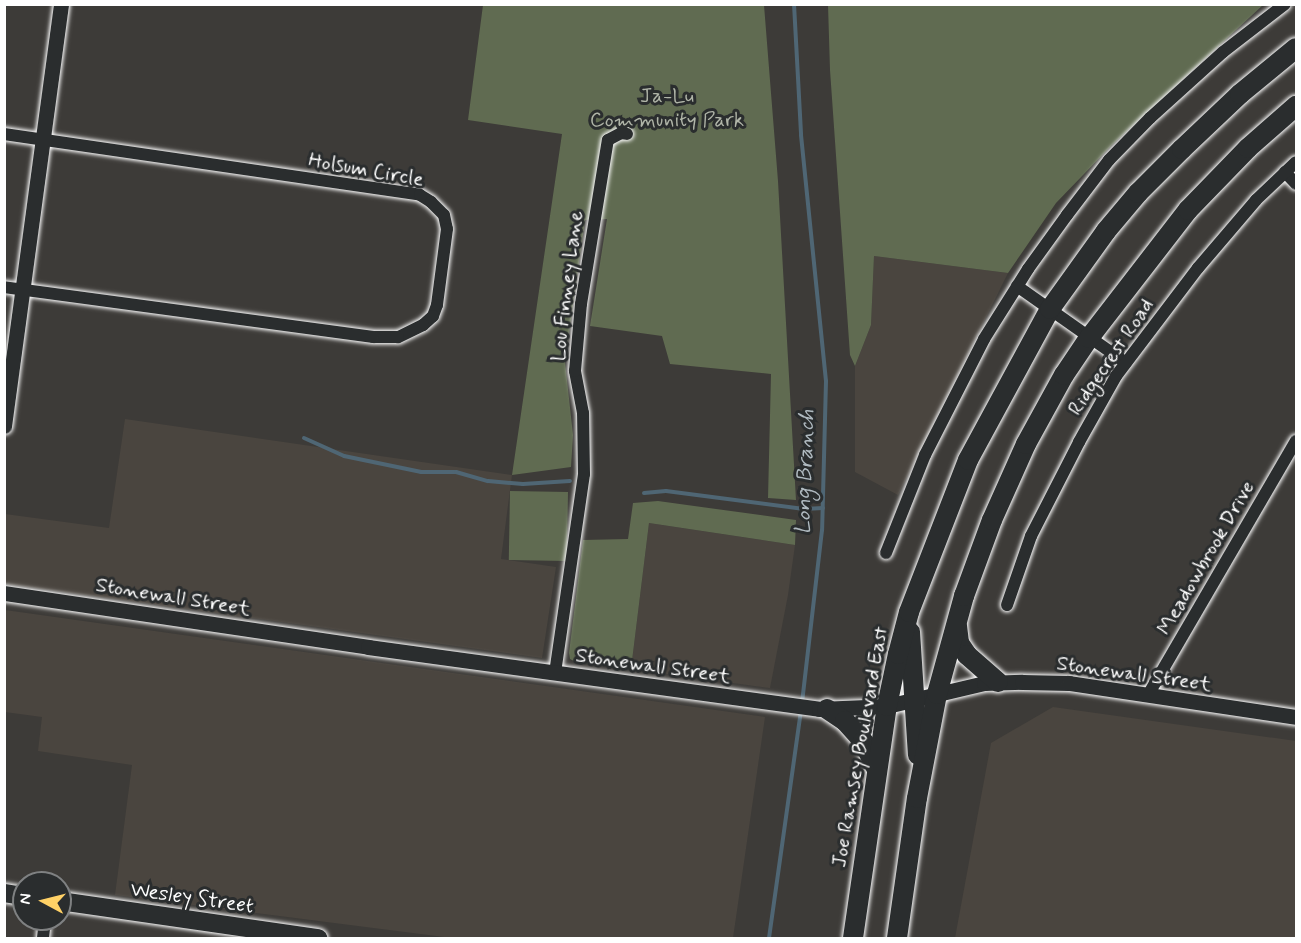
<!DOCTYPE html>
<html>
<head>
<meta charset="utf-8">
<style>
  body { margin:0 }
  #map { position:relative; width:1301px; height:943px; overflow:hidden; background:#3d3b38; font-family:Mynerve,sans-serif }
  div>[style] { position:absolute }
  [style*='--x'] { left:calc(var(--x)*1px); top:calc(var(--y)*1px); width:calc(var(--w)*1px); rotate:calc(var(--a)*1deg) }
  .built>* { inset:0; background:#4a453f }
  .green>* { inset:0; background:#606b51; transform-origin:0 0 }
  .stream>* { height:4px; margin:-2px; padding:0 2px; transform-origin:2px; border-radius:2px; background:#4f6674 }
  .roads { filter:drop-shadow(0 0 2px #fff) drop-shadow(0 0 2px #fff) }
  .minor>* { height:12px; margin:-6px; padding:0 6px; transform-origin:6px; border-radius:6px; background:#2a2d2e }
  .tertiary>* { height:15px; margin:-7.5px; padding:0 7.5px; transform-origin:7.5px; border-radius:7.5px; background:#2a2d2e }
  .primary>* { height:18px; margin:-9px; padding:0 9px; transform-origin:9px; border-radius:9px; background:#2a2d2e }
  .trunk>* { height:20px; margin:-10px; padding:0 10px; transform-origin:10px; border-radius:10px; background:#2a2d2e }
  span { translate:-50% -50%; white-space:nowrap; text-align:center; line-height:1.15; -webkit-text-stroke:6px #2a2d2e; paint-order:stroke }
  .park-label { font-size:21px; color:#b0b5a8 }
  .street-label { font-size:21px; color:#fff }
  .water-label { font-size:22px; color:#b0bac0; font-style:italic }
  .frame { position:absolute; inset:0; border:6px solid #fff; pointer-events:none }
  .north { position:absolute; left:12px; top:871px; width:60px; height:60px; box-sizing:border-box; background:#2a2d2e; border:2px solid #7f8182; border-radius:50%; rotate:277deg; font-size:16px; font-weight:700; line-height:24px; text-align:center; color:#fff }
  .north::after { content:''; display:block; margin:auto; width:21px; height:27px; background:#ffd166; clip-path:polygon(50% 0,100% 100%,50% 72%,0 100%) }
</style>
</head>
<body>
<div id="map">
  <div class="built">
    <i style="clip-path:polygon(874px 256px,1008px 273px,898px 495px,855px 472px,855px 366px,871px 325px)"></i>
    <i style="clip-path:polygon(125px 419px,512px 475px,501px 559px,556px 567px,542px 658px,5px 584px,5px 514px,109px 528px)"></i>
    <i style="clip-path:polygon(649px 523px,795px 545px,788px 595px,770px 688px,631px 669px)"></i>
    <i style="clip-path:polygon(5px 610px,765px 717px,733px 938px,452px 938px,115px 895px,132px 765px,38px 751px,42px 717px,5px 712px)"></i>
    <i style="clip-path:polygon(1053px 707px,1296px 741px,1296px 938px,955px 938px,991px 743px)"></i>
  </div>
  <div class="green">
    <i style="clip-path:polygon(483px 5px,764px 5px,778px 181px,796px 500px,768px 498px,771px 374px,670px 364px,662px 336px,590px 326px,607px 219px,585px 220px,565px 362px,573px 435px,571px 467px,512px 475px,562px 134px,468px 120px)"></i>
    <i style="clip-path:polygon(828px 5px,828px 4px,1263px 5px,1112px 145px,1056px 203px,1008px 273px,874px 256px,871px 325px,855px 366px,850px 355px,830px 70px)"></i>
    <i style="left:510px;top:491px;width:58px;height:69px;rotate:1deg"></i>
    <i style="clip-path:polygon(658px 501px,796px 520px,795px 545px,649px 523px,631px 669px,576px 662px,570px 659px,569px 653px,583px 540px,628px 539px,633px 503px)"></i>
  </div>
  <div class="stream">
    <i style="--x:794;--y:4;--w:131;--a:86.9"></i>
    <i style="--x:801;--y:135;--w:247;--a:84.2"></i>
    <i style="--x:826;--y:381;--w:149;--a:91.5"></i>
    <i style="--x:822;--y:530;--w:174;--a:96.6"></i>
    <i style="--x:304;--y:438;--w:44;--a:24.2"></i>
    <i style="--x:344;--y:456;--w:79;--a:11.7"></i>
    <i style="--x:421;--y:472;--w:35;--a:0"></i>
    <i style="--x:456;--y:472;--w:33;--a:16"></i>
    <i style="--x:488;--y:481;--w:35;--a:5"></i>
    <i style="--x:523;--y:484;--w:47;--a:-3.7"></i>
    <i style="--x:644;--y:493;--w:22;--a:-5"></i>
    <i style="--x:666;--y:491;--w:139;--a:7.4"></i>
    <i style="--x:804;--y:509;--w:19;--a:-3"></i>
    <i style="--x:769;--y:938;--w:229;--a:-82"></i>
  </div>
  <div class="roads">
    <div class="minor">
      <i style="--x:4;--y:134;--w:420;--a:8.3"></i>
      <i style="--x:420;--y:195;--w:13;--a:32"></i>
      <i style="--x:431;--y:202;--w:18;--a:45"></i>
      <i style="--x:444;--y:215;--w:14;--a:78"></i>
      <i style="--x:447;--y:229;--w:77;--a:97.5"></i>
      <i style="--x:437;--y:305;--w:12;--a:110"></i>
      <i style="--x:433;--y:316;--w:13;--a:138"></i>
      <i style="--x:423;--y:325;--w:28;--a:154"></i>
      <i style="--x:398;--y:337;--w:25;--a:180"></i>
      <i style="--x:373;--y:337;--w:372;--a:-172.3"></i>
      <i style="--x:1285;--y:172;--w:16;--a:47"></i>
      <i style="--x:1017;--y:286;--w:133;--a:35.2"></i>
      <i style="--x:886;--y:553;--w:105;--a:-68.3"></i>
      <i style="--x:925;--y:455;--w:130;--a:-63"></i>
      <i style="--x:984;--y:339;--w:83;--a:-57.8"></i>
      <i style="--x:1028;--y:269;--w:67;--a:-54.2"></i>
      <i style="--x:1067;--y:215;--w:69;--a:-52.6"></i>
      <i style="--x:1109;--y:160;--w:59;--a:-45.7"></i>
      <i style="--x:1150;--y:118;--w:98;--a:-42.1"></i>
      <i style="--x:1223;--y:52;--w:78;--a:-37.7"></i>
      <i style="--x:1007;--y:605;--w:73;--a:-70.8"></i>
      <i style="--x:1031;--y:536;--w:106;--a:-62.9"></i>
      <i style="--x:1079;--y:442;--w:76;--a:-60.7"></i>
      <i style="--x:1116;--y:376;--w:136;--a:-52.8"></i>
      <i style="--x:1198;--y:268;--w:89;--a:-49.5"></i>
      <i style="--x:1256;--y:200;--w:55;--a:-43.5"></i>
      <i style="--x:555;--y:673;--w:201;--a:-81.7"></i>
      <i style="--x:584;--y:474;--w:61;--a:-90.9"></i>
      <i style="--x:583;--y:413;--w:43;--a:-100.8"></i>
      <i style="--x:575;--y:371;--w:67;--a:-84.9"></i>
      <i style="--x:581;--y:304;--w:166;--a:-80.7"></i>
      <i style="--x:608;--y:140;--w:15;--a:-28"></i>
      <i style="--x:621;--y:133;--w:6;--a:9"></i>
      <i style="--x:1148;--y:695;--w:294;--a:-59.8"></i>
      <i style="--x:43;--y:938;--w:19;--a:-84"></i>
    </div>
    <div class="tertiary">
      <i style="--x:4;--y:426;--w:426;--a:-82.3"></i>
      <i style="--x:4;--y:593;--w:368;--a:8.4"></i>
      <i style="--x:368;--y:647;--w:455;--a:7.8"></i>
      <i style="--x:819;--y:709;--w:68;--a:-2.5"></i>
      <i style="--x:887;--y:706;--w:100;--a:-13.3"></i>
      <i style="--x:984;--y:683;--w:38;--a:-2"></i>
      <i style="--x:1022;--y:682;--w:47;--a:1.2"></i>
      <i style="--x:1069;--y:683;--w:230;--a:8.5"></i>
    </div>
    <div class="primary">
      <i style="--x:4;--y:893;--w:20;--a:9"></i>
      <i style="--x:60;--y:901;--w:261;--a:8.2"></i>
    </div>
    <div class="trunk">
      <i style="--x:957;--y:626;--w:17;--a:83"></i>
      <i style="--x:959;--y:643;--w:14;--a:56"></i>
      <i style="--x:967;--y:655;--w:41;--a:41.1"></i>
      <i style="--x:910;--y:632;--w:123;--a:86.3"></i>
      <i style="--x:827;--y:709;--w:22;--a:34"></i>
      <i style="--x:845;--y:721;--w:27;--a:48"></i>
      <i style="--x:863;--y:741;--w:32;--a:64"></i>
      <i style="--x:853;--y:938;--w:234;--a:-81.7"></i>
      <i style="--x:887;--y:706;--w:53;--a:-78.1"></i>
      <i style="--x:898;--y:654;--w:43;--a:-75.3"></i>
      <i style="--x:909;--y:612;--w:163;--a:-68.8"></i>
      <i style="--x:968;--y:460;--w:172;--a:-61.5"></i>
      <i style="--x:1050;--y:309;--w:96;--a:-54.3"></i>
      <i style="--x:1106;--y:231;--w:50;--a:-49.9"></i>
      <i style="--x:1138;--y:193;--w:62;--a:-45"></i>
      <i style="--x:1182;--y:149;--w:80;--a:-43.5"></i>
      <i style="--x:1240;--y:94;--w:72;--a:-39.4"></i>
      <i style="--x:897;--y:938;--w:141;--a:-81.9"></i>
      <i style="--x:917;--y:798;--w:106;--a:-79.1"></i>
      <i style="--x:937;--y:694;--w:102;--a:-74.6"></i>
      <i style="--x:964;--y:596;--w:81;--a:-69.8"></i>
      <i style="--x:992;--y:520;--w:83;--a:-65.9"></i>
      <i style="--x:1026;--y:444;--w:79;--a:-61.2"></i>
      <i style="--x:1064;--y:375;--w:45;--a:-56"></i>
      <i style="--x:1089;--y:338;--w:162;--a:-52.3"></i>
      <i style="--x:1188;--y:210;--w:86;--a:-45.9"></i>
      <i style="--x:1248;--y:148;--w:64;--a:-41.2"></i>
    </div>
  </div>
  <div class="park-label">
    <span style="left:667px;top:108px">Ja-Lu<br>Community Park</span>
  </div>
  <div class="street-label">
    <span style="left:366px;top:170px;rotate:10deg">Holsum Circle</span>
    <span style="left:567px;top:286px;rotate:-83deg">Lou Finney Lane</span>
    <span style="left:1111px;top:357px;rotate:-56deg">Ridgecrest Road</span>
    <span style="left:1206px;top:558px;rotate:-60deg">Meadowbrook Drive</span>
    <span style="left:173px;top:597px;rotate:9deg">Stonewall Street</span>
    <span style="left:653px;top:666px;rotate:8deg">Stonewall Street</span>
    <span style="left:1134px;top:674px;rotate:8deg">Stonewall Street</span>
    <span style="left:860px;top:747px;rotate:-80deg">Joe Ramsey Boulevard East</span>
    <span style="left:192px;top:898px;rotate:8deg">Wesley Street</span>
  </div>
  <div class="water-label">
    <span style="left:806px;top:472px;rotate:-88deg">Long Branch</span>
  </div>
  <div class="frame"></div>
  <div class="north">N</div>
</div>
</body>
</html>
